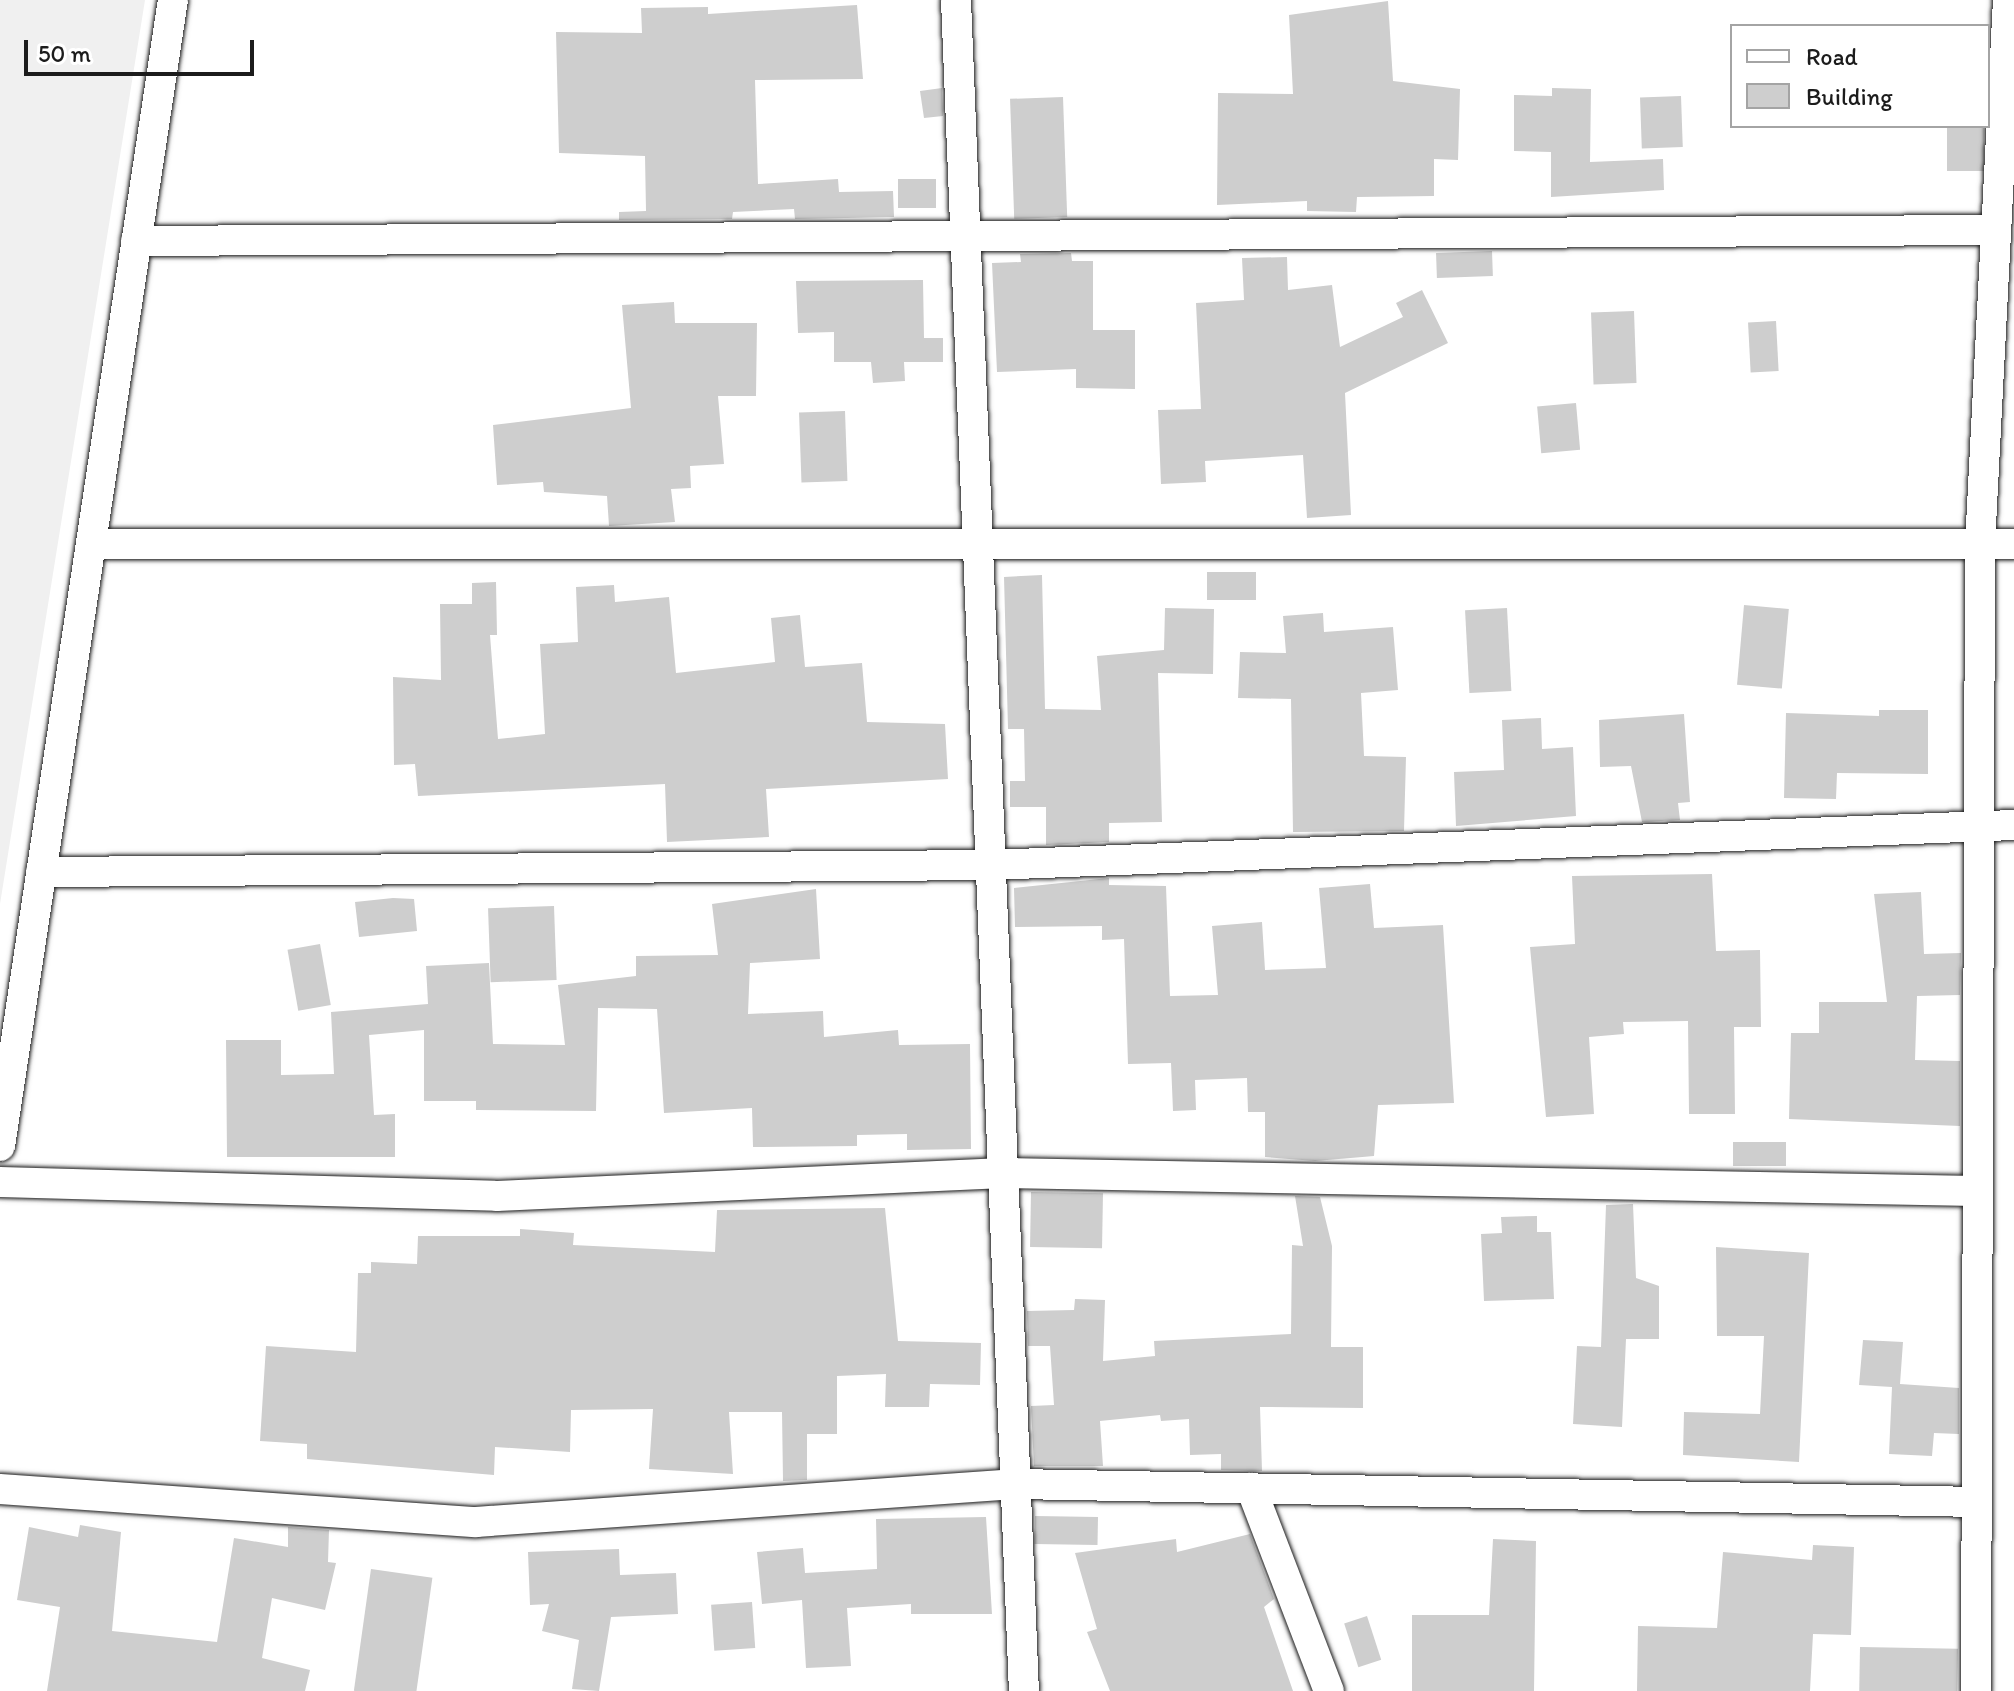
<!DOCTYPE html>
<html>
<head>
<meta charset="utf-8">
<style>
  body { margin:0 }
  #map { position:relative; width:2014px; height:1691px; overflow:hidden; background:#fff; font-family:Itim,sans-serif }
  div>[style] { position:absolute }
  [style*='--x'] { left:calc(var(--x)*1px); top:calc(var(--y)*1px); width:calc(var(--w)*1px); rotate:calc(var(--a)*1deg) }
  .built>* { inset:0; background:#f0f0f0 }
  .building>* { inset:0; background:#cecece; transform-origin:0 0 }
  .roads { filter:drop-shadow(0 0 2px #1c1c1c) drop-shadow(0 0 2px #1c1c1c) }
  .street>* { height:30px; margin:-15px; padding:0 15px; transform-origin:15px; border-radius:15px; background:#fff }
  span { translate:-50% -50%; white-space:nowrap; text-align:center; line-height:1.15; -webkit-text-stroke:6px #fff; paint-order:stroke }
  .legend { position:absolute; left:1730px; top:24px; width:260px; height:104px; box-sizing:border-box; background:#fff; border:2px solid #a4a4a4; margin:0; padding:10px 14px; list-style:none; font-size:24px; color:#1c1c1c }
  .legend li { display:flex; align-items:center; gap:16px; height:40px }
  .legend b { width:40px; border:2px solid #a4a4a4 }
  .scale { position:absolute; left:24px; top:40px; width:230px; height:36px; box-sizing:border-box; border:4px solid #1c1c1c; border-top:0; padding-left:10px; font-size:24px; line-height:28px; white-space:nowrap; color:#1c1c1c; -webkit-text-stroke:6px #fff; paint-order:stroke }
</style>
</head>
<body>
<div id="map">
  <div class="built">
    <i style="clip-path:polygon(0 0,145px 0,0 904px)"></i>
  </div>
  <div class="building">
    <i style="clip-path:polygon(1388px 1px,1393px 81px,1460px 89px,1458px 160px,1434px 159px,1434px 196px,1357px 197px,1356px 212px,1307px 211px,1307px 201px,1217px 205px,1218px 93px,1293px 94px,1289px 15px)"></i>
    <i style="clip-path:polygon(857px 5px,863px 79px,755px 80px,758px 184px,838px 179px,839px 192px,893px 191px,894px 217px,795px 219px,794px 209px,733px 212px,732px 219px,619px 220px,619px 212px,646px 211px,645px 156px,559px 153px,556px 32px,642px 33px,641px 8px,708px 7px,708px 14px)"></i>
    <i style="clip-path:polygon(942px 88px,943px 116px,924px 118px,920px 91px)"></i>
    <i style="clip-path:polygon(1552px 88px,1591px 89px,1590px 162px,1663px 159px,1664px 190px,1551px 197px,1551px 152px,1514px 151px,1514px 95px,1552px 96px)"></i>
    <i style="left:1681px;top:96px;width:51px;height:41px;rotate:88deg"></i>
    <i style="left:1063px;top:97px;width:120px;height:53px;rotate:88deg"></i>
    <i style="left:1947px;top:126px;width:37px;height:45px"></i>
    <i style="left:936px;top:179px;width:29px;height:38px;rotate:90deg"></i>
    <i style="left:1492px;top:251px;width:25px;height:56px;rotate:88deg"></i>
    <i style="clip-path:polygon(1071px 253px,1072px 261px,1093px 261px,1093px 330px,1135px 330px,1135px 389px,1076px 388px,1076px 369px,997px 372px,992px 263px,1021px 262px,1020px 254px)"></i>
    <i style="clip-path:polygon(1287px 257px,1288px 290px,1332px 285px,1340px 347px,1403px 317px,1396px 303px,1422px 290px,1448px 343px,1345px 393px,1351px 515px,1307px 518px,1303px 455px,1205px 461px,1206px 482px,1161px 484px,1158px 410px,1201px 409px,1196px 303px,1244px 300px,1242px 258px)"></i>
    <i style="clip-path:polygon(923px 280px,924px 338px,943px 338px,943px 362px,904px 362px,905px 381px,873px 383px,871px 362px,834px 362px,834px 332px,798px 333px,796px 281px)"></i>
    <i style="clip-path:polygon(674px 302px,675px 323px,757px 323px,756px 396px,718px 396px,724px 464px,690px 466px,691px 488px,671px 489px,675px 522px,609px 526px,607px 496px,544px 492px,543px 482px,497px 485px,493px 425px,631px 408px,622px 305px)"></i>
    <i style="left:1634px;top:311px;width:72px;height:43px;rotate:88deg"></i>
    <i style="left:1776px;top:321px;width:50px;height:28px;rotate:87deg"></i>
    <i style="left:1576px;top:403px;width:47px;height:39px;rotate:85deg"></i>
    <i style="left:845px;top:411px;width:70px;height:46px;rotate:88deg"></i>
    <i style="left:1256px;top:572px;width:28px;height:49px;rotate:90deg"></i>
    <i style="clip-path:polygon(1042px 575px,1045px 709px,1101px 710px,1097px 656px,1164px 650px,1165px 608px,1214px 609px,1213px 674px,1158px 673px,1162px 822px,1109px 823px,1109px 842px,1046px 845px,1046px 807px,1010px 807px,1010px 781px,1025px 781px,1024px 729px,1008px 729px,1004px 577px)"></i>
    <i style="clip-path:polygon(496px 582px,497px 635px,490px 635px,498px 739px,545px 734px,540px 644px,578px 642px,576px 587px,614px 585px,615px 602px,669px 597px,676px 673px,775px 662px,771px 618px,800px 615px,805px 667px,862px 663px,867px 722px,945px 724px,948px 779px,766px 789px,769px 837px,667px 842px,665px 784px,418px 796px,415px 764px,394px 765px,393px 677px,441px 680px,440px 604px,472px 604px,472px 583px)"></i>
    <i style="left:1744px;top:605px;width:45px;height:80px;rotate:5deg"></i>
    <i style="left:1507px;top:608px;width:83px;height:42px;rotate:87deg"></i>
    <i style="clip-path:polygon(1323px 613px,1324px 632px,1393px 627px,1398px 690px,1361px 693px,1364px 756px,1406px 757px,1404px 831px,1293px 832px,1291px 699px,1238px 698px,1240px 652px,1286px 653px,1283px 616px)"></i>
    <i style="clip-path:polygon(1879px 710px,1928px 710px,1928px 774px,1837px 773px,1836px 799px,1784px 798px,1786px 713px,1879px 716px)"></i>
    <i style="clip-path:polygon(1684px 714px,1690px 802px,1678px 803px,1680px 820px,1642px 822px,1631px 766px,1600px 767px,1599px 720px)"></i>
    <i style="clip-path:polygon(1541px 718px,1542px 749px,1573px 747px,1576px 816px,1456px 826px,1454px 772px,1504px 770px,1502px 720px)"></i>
    <i style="clip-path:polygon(1712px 874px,1716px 951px,1760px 950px,1761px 1027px,1734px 1027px,1735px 1114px,1689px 1114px,1688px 1021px,1623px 1022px,1624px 1034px,1589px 1037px,1594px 1114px,1546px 1117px,1530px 947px,1575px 944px,1572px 876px)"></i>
    <i style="clip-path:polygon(1109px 878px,1109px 885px,1166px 886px,1170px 996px,1218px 995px,1212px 926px,1262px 922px,1265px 970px,1326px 968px,1319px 888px,1370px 884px,1374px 928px,1443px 925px,1454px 1103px,1378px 1105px,1374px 1156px,1315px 1161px,1265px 1157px,1265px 1112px,1248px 1112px,1247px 1078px,1195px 1080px,1196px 1110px,1173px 1111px,1171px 1063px,1128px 1064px,1124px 939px,1102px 940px,1102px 926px,1015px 927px,1014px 888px)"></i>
    <i style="clip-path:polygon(816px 889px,820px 959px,750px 963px,748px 1014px,823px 1011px,824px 1037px,898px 1030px,899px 1045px,970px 1044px,971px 1149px,907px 1150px,907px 1134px,857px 1135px,857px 1146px,753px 1147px,752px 1108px,664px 1113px,657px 1009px,598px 1008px,596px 1111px,476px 1110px,476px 1101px,424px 1101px,424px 1030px,369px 1035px,374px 1115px,395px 1114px,395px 1157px,227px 1157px,226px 1040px,281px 1040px,281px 1075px,334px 1074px,331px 1012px,428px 1004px,426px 966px,489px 963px,493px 1044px,565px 1045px,558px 985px,636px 976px,636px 956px,718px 955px,712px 904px)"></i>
    <i style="clip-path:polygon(1921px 892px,1924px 954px,1961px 953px,1960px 995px,1917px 996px,1915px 1060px,1960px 1061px,1960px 1126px,1789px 1119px,1791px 1033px,1819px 1033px,1819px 1002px,1887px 1002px,1874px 894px)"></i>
    <i style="clip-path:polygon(393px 898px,414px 899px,417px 931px,359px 937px,355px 902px)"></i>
    <i style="left:554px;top:906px;width:74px;height:66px;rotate:88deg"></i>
    <i style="left:320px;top:944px;width:62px;height:33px;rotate:80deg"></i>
    <i style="left:1733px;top:1142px;width:53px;height:24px"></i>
    <i style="left:1031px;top:1192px;width:72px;height:55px;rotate:1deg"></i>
    <i style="clip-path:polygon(1295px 1196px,1320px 1197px,1332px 1246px,1331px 1347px,1363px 1347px,1363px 1408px,1260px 1407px,1262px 1471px,1221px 1470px,1221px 1454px,1190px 1455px,1189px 1419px,1161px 1421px,1160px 1415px,1100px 1421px,1103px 1466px,1034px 1466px,1031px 1406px,1054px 1405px,1050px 1346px,1028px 1346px,1027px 1311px,1074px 1310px,1075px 1299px,1105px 1300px,1103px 1361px,1155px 1356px,1154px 1341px,1291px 1334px,1292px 1245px,1303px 1246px)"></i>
    <i style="clip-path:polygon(1633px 1204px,1636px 1278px,1659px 1286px,1659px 1339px,1626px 1339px,1622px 1427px,1573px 1424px,1577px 1346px,1601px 1347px,1606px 1205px)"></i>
    <i style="clip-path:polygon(885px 1208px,898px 1341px,981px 1343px,980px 1385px,930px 1384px,929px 1407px,885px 1407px,886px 1374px,837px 1376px,837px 1434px,807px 1434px,807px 1480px,783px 1481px,782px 1412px,729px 1412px,733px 1474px,649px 1469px,653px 1409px,571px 1410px,570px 1452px,495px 1447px,494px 1475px,307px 1459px,307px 1444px,260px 1441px,266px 1346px,356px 1352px,358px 1273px,371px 1273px,371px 1262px,417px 1264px,418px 1236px,520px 1236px,520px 1229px,574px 1233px,573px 1245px,715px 1252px,717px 1210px)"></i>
    <i style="clip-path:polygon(1537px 1216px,1537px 1232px,1551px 1232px,1554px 1299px,1484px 1301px,1481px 1234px,1502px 1233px,1501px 1217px)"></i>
    <i style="clip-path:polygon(1716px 1247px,1809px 1253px,1799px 1462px,1683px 1455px,1684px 1412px,1760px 1414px,1764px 1336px,1717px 1336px)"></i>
    <i style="clip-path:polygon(1863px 1340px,1903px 1342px,1900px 1384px,1959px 1388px,1959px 1434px,1934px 1433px,1932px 1456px,1889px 1454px,1892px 1387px,1859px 1385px)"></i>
    <i style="left:1035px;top:1516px;width:63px;height:28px;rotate:1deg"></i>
    <i style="clip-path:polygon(986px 1517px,992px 1614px,911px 1614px,911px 1604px,847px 1608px,851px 1666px,806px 1668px,802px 1600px,762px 1604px,757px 1552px,803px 1548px,805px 1573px,877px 1569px,876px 1519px)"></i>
    <i style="clip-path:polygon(80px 1525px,121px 1532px,112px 1631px,217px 1642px,234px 1538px,288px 1547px,288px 1527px,329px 1530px,328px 1562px,336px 1563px,325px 1610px,272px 1598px,262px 1658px,310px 1670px,305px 1691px,47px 1691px,60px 1607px,17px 1600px,29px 1527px,78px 1537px)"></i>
    <i style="clip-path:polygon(1250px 1534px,1274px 1599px,1264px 1607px,1293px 1691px,1110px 1691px,1087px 1632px,1097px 1629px,1075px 1553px,1176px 1539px,1177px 1552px)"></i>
    <i style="clip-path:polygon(1493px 1539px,1536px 1541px,1534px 1691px,1412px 1691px,1412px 1615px,1489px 1615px)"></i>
    <i style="clip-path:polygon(1813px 1545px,1854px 1547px,1851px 1635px,1813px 1634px,1810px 1691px,1637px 1691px,1638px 1626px,1717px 1628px,1723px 1552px,1812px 1560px)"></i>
    <i style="clip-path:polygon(619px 1549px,620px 1575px,676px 1573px,678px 1614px,611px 1617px,599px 1691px,572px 1689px,579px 1640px,542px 1631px,549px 1604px,530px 1605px,528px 1552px)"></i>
    <i style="left:371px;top:1569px;width:62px;height:123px;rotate:8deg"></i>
    <i style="left:752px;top:1602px;width:46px;height:41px;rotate:86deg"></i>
    <i style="left:1367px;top:1616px;width:46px;height:24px;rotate:72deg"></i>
    <i style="left:1860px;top:1647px;width:98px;height:44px;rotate:1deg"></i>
  </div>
  <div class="roads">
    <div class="street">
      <i style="--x:956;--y:0;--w:1692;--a:87.7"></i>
      <i style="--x:136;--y:241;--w:1858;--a:-0.34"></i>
      <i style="--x:91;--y:544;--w:1923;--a:0"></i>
      <i style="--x:41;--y:872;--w:950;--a:-0.42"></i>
      <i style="--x:991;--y:865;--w:1024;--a:-2.24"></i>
      <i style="--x:0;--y:1146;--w:1159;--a:-81.42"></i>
      <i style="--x:0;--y:1182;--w:497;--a:1.6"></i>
      <i style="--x:497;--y:1196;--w:507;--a:-2.6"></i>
      <i style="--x:1003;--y:1173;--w:973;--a:1.06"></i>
      <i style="--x:1251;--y:1488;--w:217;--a:69"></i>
      <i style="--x:0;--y:1489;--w:477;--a:4"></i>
      <i style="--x:476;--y:1522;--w:541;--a:-4.03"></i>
      <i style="--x:1016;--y:1484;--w:960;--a:1.07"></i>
      <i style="--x:1976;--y:1691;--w:1146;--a:-89.8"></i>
      <i style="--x:1980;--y:545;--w:546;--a:-87.06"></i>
    </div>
  </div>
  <ul class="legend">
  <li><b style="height:10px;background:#fff"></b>Road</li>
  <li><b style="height:22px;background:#cecece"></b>Building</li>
  </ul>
  <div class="scale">50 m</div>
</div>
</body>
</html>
